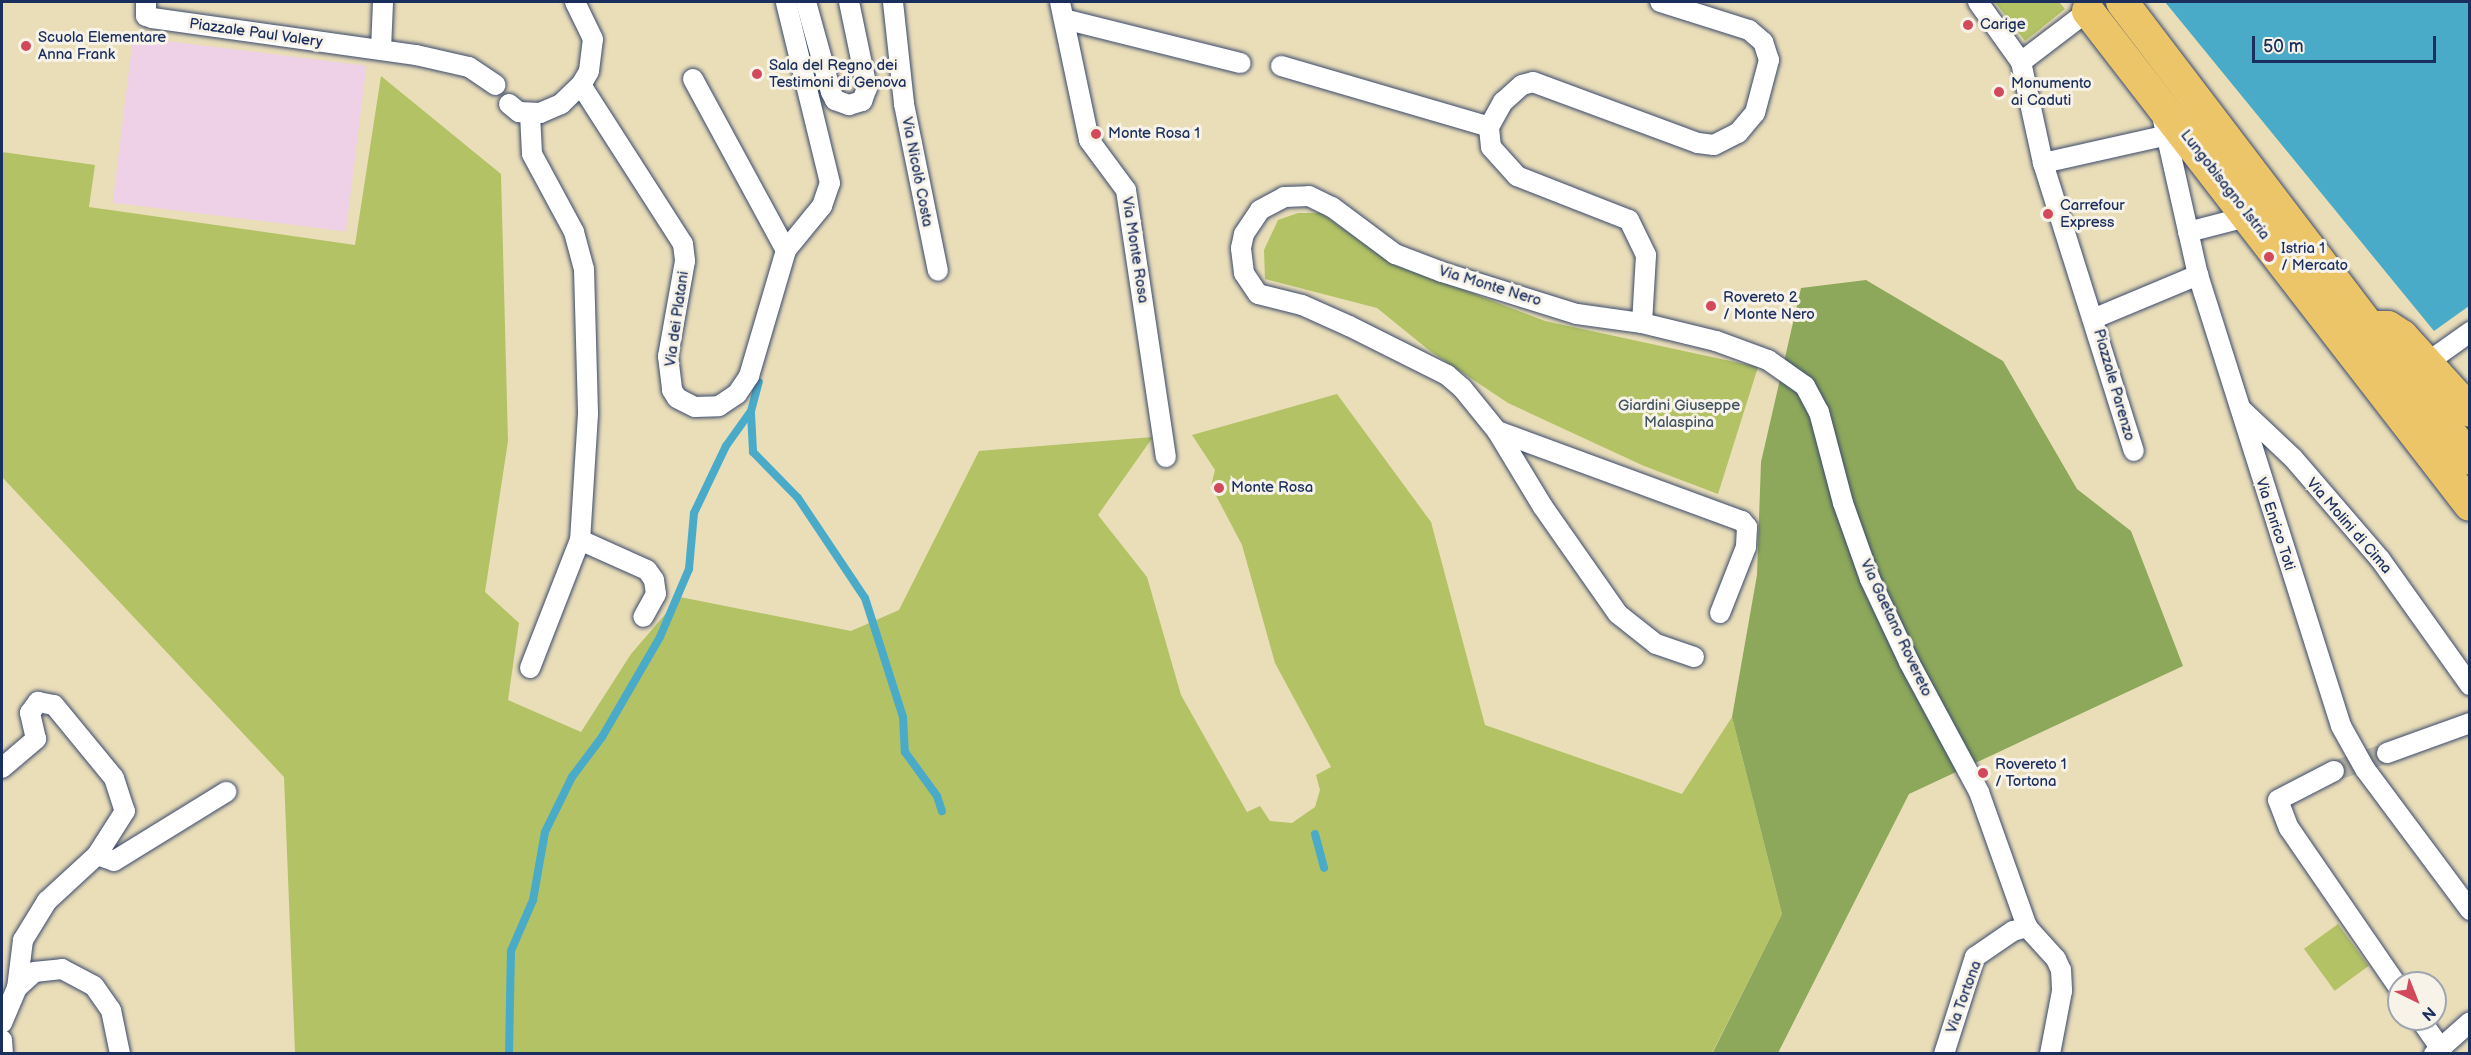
<!DOCTYPE html>
<html>
<head>
<meta charset="utf-8">
<style>
  body { margin:0 }
  #map { position:relative; width:2471px; height:1055px; overflow:hidden; background:#eadeb9; font-family:"Balsamiq Sans",sans-serif }
  div>[style] { position:absolute }
  [style*='--x'] { left:calc(var(--x)*1px); top:calc(var(--y)*1px); width:calc(var(--w)*1px); rotate:calc(var(--a)*1deg) }
  .built>* { inset:0; background:#eed0e7; transform-origin:0 0 }
  .green>* { inset:0; background:#b2c265; transform-origin:0 0 }
  .forest>* { inset:0; background:#8da85a }
  .water>* { inset:0; background:#4aabc9 }
  .stream>* { height:8px; margin:-4px; padding:0 4px; transform-origin:4px; border-radius:4px; background:#4aabc9 }
  .minor-tunnel>* { height:20px; margin-top:-10px; transform-origin:0; background:repeating-linear-gradient(90deg,#c1bba7 0 20px,transparent 0 30px) }
  .roads { filter:drop-shadow(0 0 2px #3a496c) drop-shadow(0 0 2px #3a496c) }
  .minor>* { height:20px; margin:-10px; padding:0 10px; transform-origin:10px; border-radius:10px; background:#fff }
  .primary>* { height:32px; margin:-16px; padding:0 16px; transform-origin:16px; border-radius:16px; background:#ecc569 }
  .dots>* { width:16px; height:16px; translate:-50% -50%; box-sizing:border-box; border:3px solid #f7f3e8; border-radius:50% }
  span { translate:-50% -50%; white-space:nowrap; text-align:center; line-height:1.15; -webkit-text-stroke:6px #f7f3e8; paint-order:stroke }
  .poi-label { font-size:15px; color:#1b2f5e }
  .left { translate:0 -50%; text-align:left }
  .street-label { font-size:15px; color:#1b2f5e }
  .park-label { font-size:15px; color:#415460 }
  .frame { position:absolute; inset:0; border:3px solid #1b2f5e; pointer-events:none }
  .north { position:absolute; left:2387px; top:971px; width:60px; height:60px; box-sizing:border-box; background:#f7f3e8; border:2px solid #9fa5b1; border-radius:50%; rotate:137deg; font-size:16px; font-weight:700; line-height:24px; text-align:center; color:#1b2f5e }
  .north::after { content:''; display:block; margin:auto; width:21px; height:27px; background:#d1495b; clip-path:polygon(50% 0,100% 100%,50% 72%,0 100%) }
  .scale { position:absolute; left:2252px; top:36px; width:184px; height:27px; box-sizing:border-box; border:3px solid #1b2f5e; border-top:0; padding-left:8px; font-size:18px; line-height:21px; white-space:nowrap; color:#1b2f5e; -webkit-text-stroke:4px #f7f3e8; paint-order:stroke }
</style>
</head>
<body>
<div id="map">
  <div class="built">
    <i style="left:133px;top:37px;width:235px;height:167px;rotate:7deg"></i>
  </div>
  <div class="green">
    <i style="clip-path:polygon(1995px 2px,2059px 2px,2065px 9px,2025px 41px)"></i>
    <i style="clip-path:polygon(381px 76px,501px 174px,508px 441px,485px 592px,519px 623px,508px 700px,581px 732px,631px 654px,680px 597px,851px 631px,899px 610px,979px 451px,1153px 437px,1098px 515px,1147px 577px,1181px 695px,1247px 812px,1260px 806px,1270px 821px,1292px 823px,1315px 807px,1320px 790px,1316px 775px,1331px 767px,1275px 663px,1242px 545px,1211px 486px,1215px 470px,1192px 435px,1337px 394px,1431px 522px,1485px 725px,1682px 794px,1732px 717px,1782px 914px,1712px 1053px,295px 1053px,284px 777px,2px 477px,2px 152px,95px 165px,89px 207px,355px 245px)"></i>
    <i style="clip-path:polygon(1298px 213px,1321px 213px,1360px 241px,1414px 271px,1545px 321px,1758px 367px,1718px 494px,1644px 466px,1508px 403px,1430px 351px,1377px 308px,1265px 279px,1264px 250px,1278px 220px)"></i>
    <i style="left:2338px;top:924px;width:52px;height:42px;rotate:54deg"></i>
  </div>
  <div class="forest">
    <i style="clip-path:polygon(1866px 280px,2003px 361px,2077px 489px,2131px 531px,2183px 666px,1909px 794px,1778px 1053px,1712px 1054px,1782px 914px,1732px 717px,1757px 575px,1761px 462px,1801px 288px)"></i>
  </div>
  <div class="water">
    <i style="clip-path:polygon(2165px 2px,2469px 2px,2469px 306px,2434px 331px)"></i>
  </div>
  <div class="stream">
    <i style="--x:751;--y:413;--w:39;--a:87"></i>
    <i style="--x:753;--y:452;--w:64;--a:45.6"></i>
    <i style="--x:798;--y:498;--w:120;--a:56.2"></i>
    <i style="--x:865;--y:598;--w:125;--a:72.3"></i>
    <i style="--x:903;--y:717;--w:35;--a:87"></i>
    <i style="--x:905;--y:752;--w:54;--a:54"></i>
    <i style="--x:937;--y:796;--w:16;--a:72"></i>
    <i style="--x:1315;--y:834;--w:35;--a:75"></i>
    <i style="--x:509;--y:1054;--w:103;--a:-88.9"></i>
    <i style="--x:511;--y:951;--w:56;--a:-66.7"></i>
    <i style="--x:533;--y:900;--w:69;--a:-80"></i>
    <i style="--x:545;--y:832;--w:61;--a:-63.9"></i>
    <i style="--x:572;--y:777;--w:50;--a:-53.1"></i>
    <i style="--x:602;--y:737;--w:116;--a:-59.9"></i>
    <i style="--x:660;--y:637;--w:74;--a:-66.9"></i>
    <i style="--x:689;--y:569;--w:56;--a:-84.9"></i>
    <i style="--x:694;--y:513;--w:74;--a:-64.5"></i>
    <i style="--x:726;--y:446;--w:43;--a:-54.5"></i>
    <i style="--x:751;--y:411;--w:30;--a:-75"></i>
  </div>
  <div class="minor-tunnel">
    <i style="--x:2334;--y:771;--w:56;--a:-18.8"></i>
  </div>
  <div class="roads">
    <div class="minor">
      <i style="--x:146;--y:2;--w:14;--a:90"></i>
      <i style="--x:146;--y:16;--w:6;--a:18"></i>
      <i style="--x:152;--y:18;--w:267;--a:8"></i>
      <i style="--x:416;--y:55;--w:54;--a:12.8"></i>
      <i style="--x:469;--y:67;--w:32;--a:34"></i>
      <i style="--x:806;--y:2;--w:93;--a:74.5"></i>
      <i style="--x:831;--y:92;--w:9;--a:63"></i>
      <i style="--x:835;--y:100;--w:15;--a:20"></i>
      <i style="--x:849;--y:105;--w:14;--a:-17"></i>
      <i style="--x:862;--y:101;--w:14;--a:-69"></i>
      <i style="--x:867;--y:88;--w:88;--a:-101.8"></i>
      <i style="--x:893;--y:2;--w:103;--a:83.8"></i>
      <i style="--x:904;--y:104;--w:170;--a:78.5"></i>
      <i style="--x:1060;--y:2;--w:141;--a:78.1"></i>
      <i style="--x:1089;--y:140;--w:62;--a:53.5"></i>
      <i style="--x:1126;--y:190;--w:270;--a:81.5"></i>
      <i style="--x:1978;--y:2;--w:74;--a:54.4"></i>
      <i style="--x:2021;--y:62;--w:103;--a:77.7"></i>
      <i style="--x:2043;--y:163;--w:302;--a:72.5"></i>
      <i style="--x:1064;--y:19;--w:182;--a:14"></i>
      <i style="--x:381;--y:50;--w:48;--a:-87.6"></i>
      <i style="--x:2021;--y:62;--w:84;--a:-37.3"></i>
      <i style="--x:1281;--y:66;--w:217;--a:16.3"></i>
      <i style="--x:693;--y:79;--w:195;--a:61.5"></i>
      <i style="--x:581;--y:85;--w:189;--a:57.3"></i>
      <i style="--x:683;--y:244;--w:17;--a:83"></i>
      <i style="--x:685;--y:261;--w:97;--a:100.1"></i>
      <i style="--x:668;--y:356;--w:34;--a:83"></i>
      <i style="--x:672;--y:390;--w:9;--a:58"></i>
      <i style="--x:677;--y:398;--w:20;--a:27"></i>
      <i style="--x:695;--y:407;--w:24;--a:-2"></i>
      <i style="--x:719;--y:406;--w:22;--a:-34"></i>
      <i style="--x:737;--y:394;--w:22;--a:-56"></i>
      <i style="--x:749;--y:376;--w:131;--a:-73.6"></i>
      <i style="--x:786;--y:250;--w:57;--a:-50.7"></i>
      <i style="--x:822;--y:206;--w:24;--a:-71"></i>
      <i style="--x:830;--y:183;--w:186;--a:-103.7"></i>
      <i style="--x:509;--y:104;--w:13;--a:39"></i>
      <i style="--x:519;--y:112;--w:21;--a:3"></i>
      <i style="--x:540;--y:113;--w:23;--a:-23"></i>
      <i style="--x:561;--y:104;--w:28;--a:-44"></i>
      <i style="--x:581;--y:85;--w:16;--a:-60"></i>
      <i style="--x:589;--y:71;--w:32;--a:-83"></i>
      <i style="--x:593;--y:39;--w:41;--a:-115.9"></i>
      <i style="--x:2161;--y:111;--w:168;--a:77.3"></i>
      <i style="--x:2198;--y:275;--w:473;--a:72.4"></i>
      <i style="--x:2341;--y:726;--w:49;--a:60.8"></i>
      <i style="--x:2365;--y:769;--w:176;--a:53.3"></i>
      <i style="--x:530;--y:114;--w:40;--a:87.1"></i>
      <i style="--x:532;--y:154;--w:89;--a:61.7"></i>
      <i style="--x:574;--y:232;--w:38;--a:75"></i>
      <i style="--x:584;--y:269;--w:145;--a:88.4"></i>
      <i style="--x:588;--y:414;--w:126;--a:93.6"></i>
      <i style="--x:580;--y:540;--w:73;--a:24.1"></i>
      <i style="--x:647;--y:570;--w:12;--a:55"></i>
      <i style="--x:654;--y:580;--w:14;--a:82"></i>
      <i style="--x:656;--y:594;--w:26;--a:119"></i>
      <i style="--x:2043;--y:163;--w:124;--a:-12.6"></i>
      <i style="--x:2188;--y:232;--w:64;--a:-14.5"></i>
      <i style="--x:2095;--y:318;--w:112;--a:-22.7"></i>
      <i style="--x:1642;--y:323;--w:68;--a:-86.6"></i>
      <i style="--x:1646;--y:255;--w:39;--a:-116"></i>
      <i style="--x:1629;--y:220;--w:120;--a:-158.6"></i>
      <i style="--x:1517;--y:176;--w:39;--a:-132"></i>
      <i style="--x:1491;--y:147;--w:20;--a:-96"></i>
      <i style="--x:1489;--y:127;--w:29;--a:-61"></i>
      <i style="--x:1503;--y:102;--w:25;--a:-42"></i>
      <i style="--x:1522;--y:85;--w:11;--a:-15"></i>
      <i style="--x:1533;--y:82;--w:176;--a:20.3"></i>
      <i style="--x:1698;--y:143;--w:16;--a:7"></i>
      <i style="--x:1714;--y:145;--w:27;--a:-27"></i>
      <i style="--x:1738;--y:133;--w:26;--a:-50"></i>
      <i style="--x:1755;--y:113;--w:55;--a:-75.2"></i>
      <i style="--x:1769;--y:60;--w:19;--a:-108"></i>
      <i style="--x:1763;--y:42;--w:18;--a:-139"></i>
      <i style="--x:1749;--y:30;--w:93;--a:-162.5"></i>
      <i style="--x:2428;--y:362;--w:52;--a:-35.5"></i>
      <i style="--x:2241;--y:409;--w:71;--a:43.3"></i>
      <i style="--x:2293;--y:458;--w:133;--a:49.3"></i>
      <i style="--x:2380;--y:559;--w:155;--a:54.5"></i>
      <i style="--x:1497;--y:431;--w:261;--a:20.2"></i>
      <i style="--x:1742;--y:521;--w:8;--a:50"></i>
      <i style="--x:1747;--y:527;--w:20;--a:93"></i>
      <i style="--x:1746;--y:547;--w:71;--a:111.5"></i>
      <i style="--x:1694;--y:657;--w:40;--a:-161.1"></i>
      <i style="--x:1656;--y:644;--w:48;--a:-141.7"></i>
      <i style="--x:1618;--y:614;--w:131;--a:-125"></i>
      <i style="--x:1543;--y:507;--w:89;--a:-121.2"></i>
      <i style="--x:1497;--y:431;--w:55;--a:-129.1"></i>
      <i style="--x:1462;--y:388;--w:20;--a:-139"></i>
      <i style="--x:1447;--y:375;--w:110;--a:-153.4"></i>
      <i style="--x:1349;--y:326;--w:51;--a:-155.9"></i>
      <i style="--x:1302;--y:305;--w:45;--a:-166"></i>
      <i style="--x:1258;--y:294;--w:25;--a:-124"></i>
      <i style="--x:1244;--y:273;--w:25;--a:-97"></i>
      <i style="--x:1241;--y:248;--w:14;--a:-78"></i>
      <i style="--x:1244;--y:234;--w:29;--a:-56"></i>
      <i style="--x:1260;--y:210;--w:27;--a:-28"></i>
      <i style="--x:1284;--y:197;--w:25;--a:-2"></i>
      <i style="--x:1309;--y:196;--w:25;--a:26"></i>
      <i style="--x:1332;--y:207;--w:79;--a:36.7"></i>
      <i style="--x:1395;--y:254;--w:50;--a:21"></i>
      <i style="--x:1442;--y:272;--w:141;--a:17.3"></i>
      <i style="--x:1577;--y:314;--w:66;--a:7.9"></i>
      <i style="--x:1642;--y:323;--w:76;--a:13.7"></i>
      <i style="--x:1716;--y:341;--w:55;--a:20.1"></i>
      <i style="--x:1768;--y:360;--w:45;--a:35.1"></i>
      <i style="--x:1805;--y:386;--w:30;--a:62"></i>
      <i style="--x:1819;--y:412;--w:94;--a:75.2"></i>
      <i style="--x:1843;--y:503;--w:81;--a:70.4"></i>
      <i style="--x:1870;--y:579;--w:92;--a:64.8"></i>
      <i style="--x:1909;--y:662;--w:148;--a:61.7"></i>
      <i style="--x:1979;--y:792;--w:143;--a:70.4"></i>
      <i style="--x:2027;--y:927;--w:43;--a:47.8"></i>
      <i style="--x:2056;--y:959;--w:12;--a:66"></i>
      <i style="--x:2061;--y:970;--w:21;--a:87"></i>
      <i style="--x:2062;--y:991;--w:64;--a:100.8"></i>
      <i style="--x:530;--y:668;--w:137;--a:-68.7"></i>
      <i style="--x:2387;--y:753;--w:88;--a:-19.9"></i>
      <i style="--x:2;--y:768;--w:45;--a:-40.5"></i>
      <i style="--x:36;--y:739;--w:27;--a:-103"></i>
      <i style="--x:30;--y:713;--w:14;--a:-54"></i>
      <i style="--x:38;--y:702;--w:16;--a:11"></i>
      <i style="--x:54;--y:705;--w:94;--a:50.6"></i>
      <i style="--x:114;--y:778;--w:35;--a:72"></i>
      <i style="--x:125;--y:811;--w:52;--a:122.5"></i>
      <i style="--x:97;--y:855;--w:68;--a:137.4"></i>
      <i style="--x:47;--y:901;--w:46;--a:121.6"></i>
      <i style="--x:23;--y:940;--w:48;--a:97.1"></i>
      <i style="--x:2334;--y:771;--w:63;--a:152.6"></i>
      <i style="--x:2278;--y:800;--w:30;--a:69"></i>
      <i style="--x:2289;--y:828;--w:194;--a:55.5"></i>
      <i style="--x:97;--y:855;--w:18;--a:19"></i>
      <i style="--x:114;--y:861;--w:132;--a:-31.6"></i>
      <i style="--x:2420;--y:1019;--w:33;--a:55"></i>
      <i style="--x:2;--y:1023;--w:38;--a:-67"></i>
      <i style="--x:17;--y:988;--w:23;--a:-43"></i>
      <i style="--x:34;--y:972;--w:28;--a:-6"></i>
      <i style="--x:62;--y:969;--w:36;--a:28"></i>
      <i style="--x:94;--y:986;--w:29;--a:55"></i>
      <i style="--x:111;--y:1010;--w:45;--a:78.4"></i>
      <i style="--x:2;--y:1040;--w:14;--a:86"></i>
      <i style="--x:1944;--y:1054;--w:102;--a:-72.3"></i>
      <i style="--x:1975;--y:957;--w:46;--a:-34.4"></i>
      <i style="--x:2013;--y:931;--w:15;--a:-16"></i>
      <i style="--x:2434;--y:1054;--w:48;--a:-41.6"></i>
    </div>
    <div class="primary">
      <i style="--x:2122;--y:2;--w:574;--a:52.71"></i>
      <i style="--x:2088;--y:11;--w:624;--a:52.29"></i>
      <i style="--x:2378;--y:327;--w:10;--a:0"></i>
      <i style="--x:2388;--y:327;--w:17;--a:33"></i>
      <i style="--x:2402;--y:336;--w:101;--a:47.8"></i>
    </div>
  </div>
  <div class="dots">
    <i style="left:1968px;top:25px;background:#d1495b"></i>
    <i style="left:26px;top:46px;background:#d1495b"></i>
    <i style="left:757px;top:74px;background:#d1495b"></i>
    <i style="left:1999px;top:92px;background:#d1495b"></i>
    <i style="left:1096px;top:134px;background:#d1495b"></i>
    <i style="left:2048px;top:214px;background:#d1495b"></i>
    <i style="left:2269px;top:257px;background:#d1495b"></i>
    <i style="left:1711px;top:306px;background:#d1495b"></i>
    <i style="left:1219px;top:488px;background:#d1495b"></i>
    <i style="left:1983px;top:773px;background:#d1495b"></i>
  </div>
  <div class="poi-label">
    <span class="left" style="left:1980px;top:25px">Carige</span>
    <span class="left" style="left:38px;top:46px">Scuola Elementare<br>Anna Frank</span>
    <span class="left" style="left:769px;top:74px">Sala del Regno dei<br>Testimoni di Genova</span>
    <span class="left" style="left:2011px;top:92px">Monumento<br>ai Caduti</span>
    <span class="left" style="left:1108px;top:134px">Monte Rosa 1</span>
    <span class="left" style="left:2060px;top:214px">Carrefour<br>Express</span>
    <span class="left" style="left:2281px;top:257px">Istria 1<br>/ Mercato</span>
    <span class="left" style="left:1723px;top:306px">Rovereto 2<br>/ Monte Nero</span>
    <span class="left" style="left:1231px;top:488px">Monte Rosa</span>
    <span class="left" style="left:1995px;top:773px">Rovereto 1<br>/ Tortona</span>
  </div>
  <div class="street-label">
    <span style="left:256px;top:33px;rotate:8deg">Piazzale Paul Valery</span>
    <span style="left:917px;top:172px;rotate:79deg">Via Nicolò Costa</span>
    <span style="left:2225px;top:185px;rotate:52deg">Lungobisagno Istria</span>
    <span style="left:1135px;top:250px;rotate:81deg">Via Monte Rosa</span>
    <span style="left:1490px;top:286px;rotate:17deg">Via Monte Nero</span>
    <span style="left:677px;top:319px;rotate:-82deg">Via dei Platani</span>
    <span style="left:2114px;top:385px;rotate:74deg">Piazzale Parenzo</span>
    <span style="left:2275px;top:524px;rotate:72deg">Via Enrico Toti</span>
    <span style="left:2349px;top:526px;rotate:49deg">Via Molini di Cima</span>
    <span style="left:1896px;top:628px;rotate:65deg">Via Gaetano Rovereto</span>
    <span style="left:1964px;top:997px;rotate:-70deg">Via Tortona</span>
  </div>
  <div class="park-label">
    <span style="left:1679px;top:414px">Giardini Giuseppe<br>Malaspina</span>
  </div>
  <div class="frame"></div>
  <div class="north">N</div>
  <div class="scale">50 m</div>
</div>
</body>
</html>
